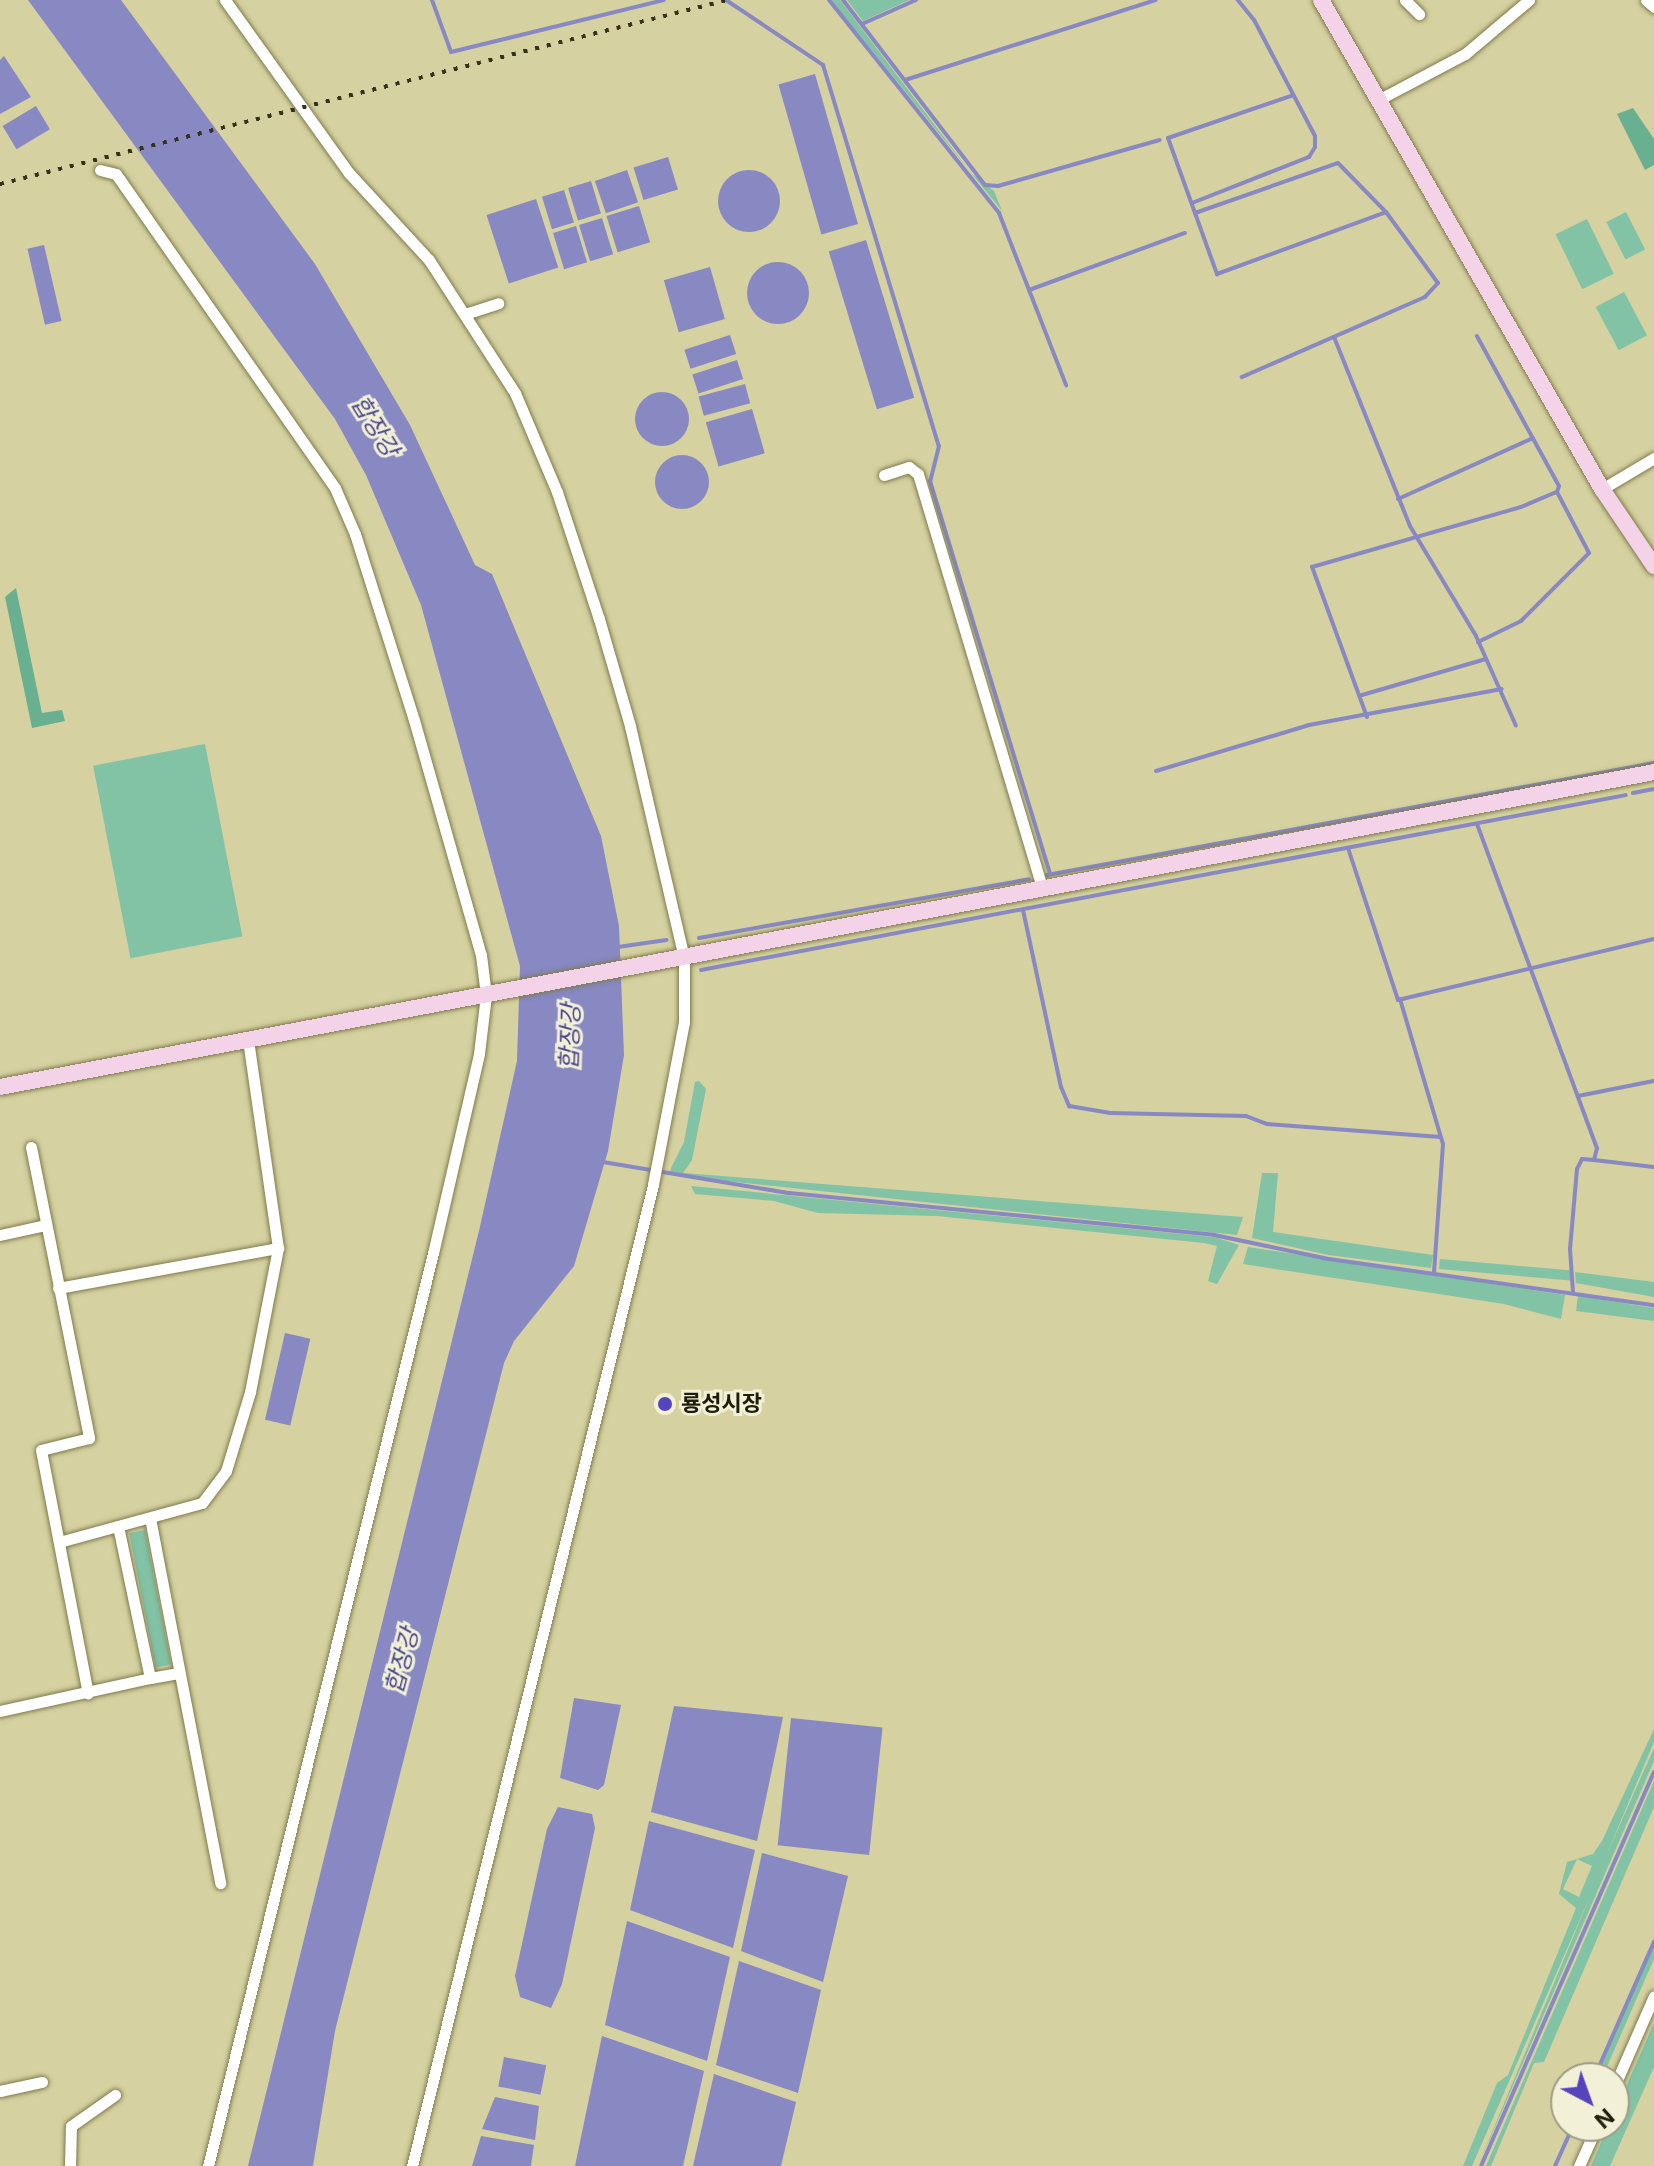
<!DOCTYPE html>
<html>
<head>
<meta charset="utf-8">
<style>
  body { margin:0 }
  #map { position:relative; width:1654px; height:2166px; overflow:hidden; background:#d5d1a0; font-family:Inter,"Noto Sans KR",sans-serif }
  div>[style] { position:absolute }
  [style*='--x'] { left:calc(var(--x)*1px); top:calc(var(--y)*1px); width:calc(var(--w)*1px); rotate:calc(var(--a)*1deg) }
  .green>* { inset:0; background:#82c2a5; transform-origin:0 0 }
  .forest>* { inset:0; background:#69b091 }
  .water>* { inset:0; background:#8888c2; transform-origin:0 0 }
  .round { border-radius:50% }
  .stream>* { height:4px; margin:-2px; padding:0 2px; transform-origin:2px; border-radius:2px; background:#8888c2 }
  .roads { filter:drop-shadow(0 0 2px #7f7b4d) drop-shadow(0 0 2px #7f7b4d) }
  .street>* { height:11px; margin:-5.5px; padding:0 5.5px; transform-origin:5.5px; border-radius:5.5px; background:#fff }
  .secondary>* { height:16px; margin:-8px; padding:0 8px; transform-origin:8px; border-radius:8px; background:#f4d2e7 }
  .rail>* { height:4px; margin-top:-2px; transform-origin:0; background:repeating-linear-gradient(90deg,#34321b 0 4px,transparent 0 12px) }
  .dots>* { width:22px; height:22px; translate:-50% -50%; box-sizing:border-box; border:4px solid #f2f1d8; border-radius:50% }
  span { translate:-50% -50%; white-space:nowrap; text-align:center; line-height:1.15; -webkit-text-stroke:6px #f2f1d8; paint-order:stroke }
  .poi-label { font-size:22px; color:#201e0b; font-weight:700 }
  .left { translate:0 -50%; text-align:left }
  .water-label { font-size:24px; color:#4b458e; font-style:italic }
  .north { position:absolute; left:1550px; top:2062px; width:80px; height:80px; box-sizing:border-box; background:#f2f1d8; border:2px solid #9e9d86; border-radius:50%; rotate:139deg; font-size:22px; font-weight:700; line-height:32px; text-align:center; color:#201e0b }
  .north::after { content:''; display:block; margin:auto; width:28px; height:36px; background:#5644bc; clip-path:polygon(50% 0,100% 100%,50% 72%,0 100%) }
</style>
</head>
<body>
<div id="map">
  <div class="green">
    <i style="clip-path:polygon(831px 0,840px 0,971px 173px,994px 191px,1002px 211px)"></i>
    <i style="clip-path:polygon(847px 0,909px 0,863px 21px)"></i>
    <i style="left:1626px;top:212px;width:42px;height:22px;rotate:63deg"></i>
    <i style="left:1587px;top:219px;width:61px;height:35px;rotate:64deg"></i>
    <i style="left:1624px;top:292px;width:49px;height:32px;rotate:62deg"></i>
    <i style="left:205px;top:744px;width:196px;height:114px;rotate:79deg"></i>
    <i style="clip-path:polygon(699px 1081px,706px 1089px,692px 1160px,683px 1173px,1243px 1217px,1237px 1235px,678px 1176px,670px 1174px,671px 1168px,684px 1142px,695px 1082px)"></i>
    <i style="clip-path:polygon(1262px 1173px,1278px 1173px,1273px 1232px,1433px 1255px,1431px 1268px,1328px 1255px,1252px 1238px)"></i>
    <i style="clip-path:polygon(691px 1186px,1214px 1237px,1239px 1245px,1217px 1284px,1208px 1281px,1217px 1246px,1204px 1243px,937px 1216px,818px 1213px,774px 1201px,695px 1194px)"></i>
    <i style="clip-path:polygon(1248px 1247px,1565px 1295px,1561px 1319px,1504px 1304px,1243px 1264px)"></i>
    <i style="left:1440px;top:1259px;width:132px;height:10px;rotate:5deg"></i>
    <i style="clip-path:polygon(1575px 1272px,1654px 1282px,1654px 1297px,1576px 1283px)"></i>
    <i style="clip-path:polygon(1578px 1296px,1654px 1308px,1654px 1321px,1576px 1311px)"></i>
    <i style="left:145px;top:1530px;width:137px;height:16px;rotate:79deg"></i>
    <i style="clip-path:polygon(evenodd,1654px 1729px,1654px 1742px,1606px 1856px,1654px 1748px,1654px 1761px,1478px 2166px,1591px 1894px,1472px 2166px,1463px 2166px,1497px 2083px,1508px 2075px,1576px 1908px,1559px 1894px,1567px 1862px,1593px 1854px,1602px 1841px,1654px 1729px,1577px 1859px,1592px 1866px,1579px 1897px,1563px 1889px,1577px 1859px)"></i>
    <i style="clip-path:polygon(1654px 1781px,1654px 1807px,1544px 2062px,1534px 2063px,1491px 2166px,1486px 2166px)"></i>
    <i style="clip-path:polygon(1654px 1945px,1654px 1959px,1602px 2078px,1595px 2078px)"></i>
    <i style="clip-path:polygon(1654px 2023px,1654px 2067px,1610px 2166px,1591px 2166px,1608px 2126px,1614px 2126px,1614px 2114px)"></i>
  </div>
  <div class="forest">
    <i style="clip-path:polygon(1633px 108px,1654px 139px,1654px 165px,1645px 170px,1617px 114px)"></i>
    <i style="clip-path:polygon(16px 588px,42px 713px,62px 710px,65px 721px,32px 728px,5px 597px)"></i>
  </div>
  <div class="water">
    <i style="clip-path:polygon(28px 0,121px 0,315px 264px,410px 425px,475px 565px,492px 574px,601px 836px,619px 926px,624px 1055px,608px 1151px,574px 1266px,514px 1341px,504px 1363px,335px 2031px,313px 2166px,248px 2166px,479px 1231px,517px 1061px,520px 966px,421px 605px,366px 475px,335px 419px)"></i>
    <i style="clip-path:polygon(4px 56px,31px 97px,0 114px,0 60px)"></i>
    <i style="left:815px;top:74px;width:156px;height:38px;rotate:74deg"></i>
    <i style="left:36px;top:106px;width:27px;height:39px;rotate:59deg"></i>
    <i style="left:668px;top:157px;width:34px;height:36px;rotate:73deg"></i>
    <i style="left:627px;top:170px;width:34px;height:34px;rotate:71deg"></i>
    <i class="round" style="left:718px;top:170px;width:62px;height:62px"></i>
    <i style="left:591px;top:181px;width:34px;height:24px;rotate:73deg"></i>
    <i style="left:564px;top:190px;width:34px;height:23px;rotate:73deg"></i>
    <i style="left:536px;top:199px;width:72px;height:52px;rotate:72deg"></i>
    <i style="left:639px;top:206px;width:38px;height:34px;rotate:73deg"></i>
    <i style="left:602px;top:218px;width:38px;height:24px;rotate:73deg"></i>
    <i style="left:576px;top:226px;width:38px;height:24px;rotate:73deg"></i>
    <i style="left:866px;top:240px;width:165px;height:39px;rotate:73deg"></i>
    <i style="left:44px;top:245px;width:78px;height:17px;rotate:77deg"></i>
    <i class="round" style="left:747px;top:262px;width:62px;height:62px"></i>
    <i style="left:710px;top:267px;width:54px;height:48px;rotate:74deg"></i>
    <i style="left:730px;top:335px;width:20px;height:48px;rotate:72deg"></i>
    <i style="left:737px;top:360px;width:20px;height:47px;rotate:72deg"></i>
    <i style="left:745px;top:384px;width:20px;height:48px;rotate:75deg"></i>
    <i class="round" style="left:635px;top:392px;width:54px;height:54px"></i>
    <i style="left:752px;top:409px;width:46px;height:48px;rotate:74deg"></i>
    <i class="round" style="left:655px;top:455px;width:54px;height:54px"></i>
    <i style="left:285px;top:1333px;width:26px;height:89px;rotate:13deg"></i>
    <i style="clip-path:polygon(574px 1698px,621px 1705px,604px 1785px,598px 1790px,560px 1778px)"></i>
    <i style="clip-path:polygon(674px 1706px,783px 1717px,757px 1841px,651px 1812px)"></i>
    <i style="left:791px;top:1718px;width:92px;height:128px;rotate:6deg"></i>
    <i style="clip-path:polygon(558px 1807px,592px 1814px,595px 1828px,562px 1984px,551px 2008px,520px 1997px,515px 1976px,547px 1829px)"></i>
    <i style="clip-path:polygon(649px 1821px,755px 1850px,733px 1948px,630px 1910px)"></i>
    <i style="clip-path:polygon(762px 1853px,848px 1876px,823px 1982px,741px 1951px)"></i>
    <i style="clip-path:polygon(627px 1921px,730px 1957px,707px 2061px,605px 2025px)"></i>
    <i style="clip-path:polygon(739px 1961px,821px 1990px,798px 2093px,716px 2065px)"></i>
    <i style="clip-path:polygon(602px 2036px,704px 2071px,683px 2166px,575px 2166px)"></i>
    <i style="left:504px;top:2057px;width:43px;height:30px;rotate:11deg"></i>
    <i style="clip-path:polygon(714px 2074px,796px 2102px,781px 2166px,693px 2166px)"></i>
    <i style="clip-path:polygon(495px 2097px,539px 2106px,535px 2140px,482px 2129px)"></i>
    <i style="clip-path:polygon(481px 2136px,534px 2145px,531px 2166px,472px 2166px)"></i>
  </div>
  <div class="stream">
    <i style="--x:432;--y:0;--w:55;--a:69.9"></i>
    <i style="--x:451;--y:52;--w:219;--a:-13.7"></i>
    <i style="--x:726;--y:0;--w:117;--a:33.8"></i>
    <i style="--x:823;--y:65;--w:398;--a:73.1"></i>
    <i style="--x:939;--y:446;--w:36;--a:104"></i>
    <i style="--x:930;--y:481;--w:411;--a:73"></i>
    <i style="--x:829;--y:0;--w:273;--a:51.4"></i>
    <i style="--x:999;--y:213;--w:185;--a:68.7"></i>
    <i style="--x:843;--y:0;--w:233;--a:52.5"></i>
    <i style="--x:985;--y:185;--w:13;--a:4"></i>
    <i style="--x:998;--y:186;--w:168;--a:-15.9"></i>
    <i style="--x:862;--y:24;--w:59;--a:-24"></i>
    <i style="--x:905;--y:80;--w:263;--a:-17.7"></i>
    <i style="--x:1168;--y:138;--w:145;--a:70.2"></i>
    <i style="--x:1217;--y:274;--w:180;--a:-20.1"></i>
    <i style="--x:1168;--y:138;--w:130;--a:-18.9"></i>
    <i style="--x:1192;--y:203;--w:126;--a:-21.5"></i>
    <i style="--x:1309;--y:157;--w:12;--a:-59"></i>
    <i style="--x:1315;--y:147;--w:11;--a:-90"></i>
    <i style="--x:1315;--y:136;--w:131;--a:-117.7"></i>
    <i style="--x:1254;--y:20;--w:26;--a:-129"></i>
    <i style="--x:1195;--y:213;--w:151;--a:-19.3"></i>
    <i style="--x:1338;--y:163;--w:69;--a:45.6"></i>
    <i style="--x:1386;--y:212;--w:88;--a:53.8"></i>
    <i style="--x:1438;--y:283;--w:19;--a:133"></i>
    <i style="--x:1425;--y:297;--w:200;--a:156.4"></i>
    <i style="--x:1029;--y:290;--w:166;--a:-20.1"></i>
    <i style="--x:1334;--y:337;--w:204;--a:68.1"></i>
    <i style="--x:1410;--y:526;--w:128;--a:59"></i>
    <i style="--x:1476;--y:636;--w:98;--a:66"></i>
    <i style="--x:1398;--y:499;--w:148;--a:-24.3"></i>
    <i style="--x:1478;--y:642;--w:48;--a:-26"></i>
    <i style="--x:1521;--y:621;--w:96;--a:-45"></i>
    <i style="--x:1589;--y:553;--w:69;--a:-117.7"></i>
    <i style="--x:1362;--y:695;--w:129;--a:-16.2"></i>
    <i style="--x:1367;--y:717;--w:160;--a:-110.1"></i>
    <i style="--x:1312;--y:567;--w:217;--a:-16"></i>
    <i style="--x:1521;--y:507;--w:39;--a:-23"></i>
    <i style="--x:1557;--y:492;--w:6;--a:-72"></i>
    <i style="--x:1559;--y:486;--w:171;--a:-118.7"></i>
    <i style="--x:1156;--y:771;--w:160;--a:-16.7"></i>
    <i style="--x:1309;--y:725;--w:196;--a:-10.6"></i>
    <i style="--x:1633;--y:793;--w:21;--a:-11"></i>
    <i style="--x:1477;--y:824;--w:346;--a:69.7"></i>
    <i style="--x:1597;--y:1148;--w:12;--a:104"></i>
    <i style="--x:1594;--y:1160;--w:60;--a:6.7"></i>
    <i style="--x:1348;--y:848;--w:160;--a:71.8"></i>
    <i style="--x:1398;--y:1000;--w:263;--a:-13.4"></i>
    <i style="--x:1047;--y:875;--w:617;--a:-10.45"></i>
    <i style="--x:1023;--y:910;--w:181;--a:77.9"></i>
    <i style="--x:1061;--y:1087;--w:21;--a:67"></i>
    <i style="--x:1069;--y:1106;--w:42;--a:9.7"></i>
    <i style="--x:1110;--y:1113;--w:136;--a:1.3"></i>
    <i style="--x:1246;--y:1116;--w:22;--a:21"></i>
    <i style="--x:1267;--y:1124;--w:174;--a:4.3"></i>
    <i style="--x:699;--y:938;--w:335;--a:-10.1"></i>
    <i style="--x:618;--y:947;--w:49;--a:-8.1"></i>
    <i style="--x:701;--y:970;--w:941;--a:-10.71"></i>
    <i style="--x:1400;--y:999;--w:151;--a:73.5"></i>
    <i style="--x:1443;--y:1144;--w:129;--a:94"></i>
    <i style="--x:1578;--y:1096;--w:77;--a:-11.2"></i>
    <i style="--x:603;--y:1162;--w:189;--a:9.5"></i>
    <i style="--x:789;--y:1193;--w:427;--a:5.6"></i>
    <i style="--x:1214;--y:1235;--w:117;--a:11.8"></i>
    <i style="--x:1329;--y:1259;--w:328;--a:8.1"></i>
    <i style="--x:1573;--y:1292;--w:43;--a:-94"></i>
    <i style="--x:1570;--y:1249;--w:80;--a:-85"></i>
    <i style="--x:1577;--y:1169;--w:11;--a:-63"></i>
    <i style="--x:1582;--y:1159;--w:12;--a:5"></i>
    <i style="--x:1594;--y:2078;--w:149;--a:-66.2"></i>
    <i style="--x:1481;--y:2166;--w:430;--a:-66.3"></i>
    <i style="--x:1555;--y:2166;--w:44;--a:-65.8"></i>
  </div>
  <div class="roads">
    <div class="street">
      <i style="--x:225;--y:0;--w:213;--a:54.4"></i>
      <i style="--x:349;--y:173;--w:118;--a:47.4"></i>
      <i style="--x:429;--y:260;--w:158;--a:57.1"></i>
      <i style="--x:515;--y:393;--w:108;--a:67"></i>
      <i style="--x:557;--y:492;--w:134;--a:71.7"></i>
      <i style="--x:599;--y:619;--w:111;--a:73.8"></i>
      <i style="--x:630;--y:726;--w:238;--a:76.9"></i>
      <i style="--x:684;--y:958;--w:64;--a:90"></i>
      <i style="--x:684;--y:1022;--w:166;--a:100.8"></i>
      <i style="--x:653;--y:1185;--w:1010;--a:103.8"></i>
      <i style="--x:1405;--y:0;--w:20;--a:45"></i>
      <i style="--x:1646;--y:0;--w:11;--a:41"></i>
      <i style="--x:1378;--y:100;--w:98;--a:-27.9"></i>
      <i style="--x:1465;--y:54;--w:84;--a:-40.2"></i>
      <i style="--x:100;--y:170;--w:16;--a:14"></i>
      <i style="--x:116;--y:174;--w:383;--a:55.1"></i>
      <i style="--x:335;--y:488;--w:50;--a:66.5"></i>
      <i style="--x:355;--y:534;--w:195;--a:72.4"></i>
      <i style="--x:414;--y:720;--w:244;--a:74.1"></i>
      <i style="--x:481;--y:955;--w:40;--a:82.9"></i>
      <i style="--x:486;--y:995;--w:59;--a:96.8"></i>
      <i style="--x:479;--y:1054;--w:204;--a:103"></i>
      <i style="--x:433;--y:1253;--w:940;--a:103.84"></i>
      <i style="--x:465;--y:314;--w:35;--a:-18"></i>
      <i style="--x:884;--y:475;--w:26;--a:-18"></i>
      <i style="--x:909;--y:467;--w:11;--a:38"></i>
      <i style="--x:918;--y:474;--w:431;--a:73.3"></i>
      <i style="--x:1602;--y:489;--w:61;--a:-30.8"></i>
      <i style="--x:31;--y:1147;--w:297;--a:78.7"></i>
      <i style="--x:89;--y:1438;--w:49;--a:166"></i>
      <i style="--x:41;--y:1450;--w:248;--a:79.1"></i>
      <i style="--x:0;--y:1235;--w:46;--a:-12.5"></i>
      <i style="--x:58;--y:1288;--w:224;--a:-10.3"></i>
      <i style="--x:150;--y:1518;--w:372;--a:79.1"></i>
      <i style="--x:59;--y:1542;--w:148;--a:-15.3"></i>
      <i style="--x:202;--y:1503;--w:40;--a:-53"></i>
      <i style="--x:226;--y:1471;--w:83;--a:-73.1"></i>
      <i style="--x:250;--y:1392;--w:147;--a:-79"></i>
      <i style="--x:278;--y:1248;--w:211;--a:-98.2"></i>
      <i style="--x:150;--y:1678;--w:29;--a:-10"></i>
      <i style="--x:0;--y:1711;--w:154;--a:-12.4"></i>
      <i style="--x:150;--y:1678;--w:155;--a:-101.9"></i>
      <i style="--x:1614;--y:2087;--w:99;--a:-66.3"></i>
      <i style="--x:0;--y:2091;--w:43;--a:-12.1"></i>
      <i style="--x:70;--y:2166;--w:40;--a:-88.6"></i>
      <i style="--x:71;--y:2126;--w:54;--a:-35.2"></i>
      <i style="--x:1579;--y:2166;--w:44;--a:-65.8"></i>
    </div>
    <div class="secondary">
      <i style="--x:1321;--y:0;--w:564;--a:60.12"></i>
      <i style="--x:1602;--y:489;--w:93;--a:56"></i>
      <i style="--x:0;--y:1087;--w:1684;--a:-10.78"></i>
    </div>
  </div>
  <div class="rail">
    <i style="--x:0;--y:184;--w:750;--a:-14.2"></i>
  </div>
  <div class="dots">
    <i style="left:665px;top:1404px;background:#5644bc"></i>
  </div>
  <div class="poi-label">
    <span class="left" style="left:681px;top:1404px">룡성시장</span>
  </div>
  <div class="water-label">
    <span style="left:375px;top:426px;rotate:58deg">합장강</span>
    <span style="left:570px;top:1037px;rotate:-88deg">합장강</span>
    <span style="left:402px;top:1661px;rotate:-75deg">합장강</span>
  </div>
  <div class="north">N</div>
</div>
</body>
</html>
